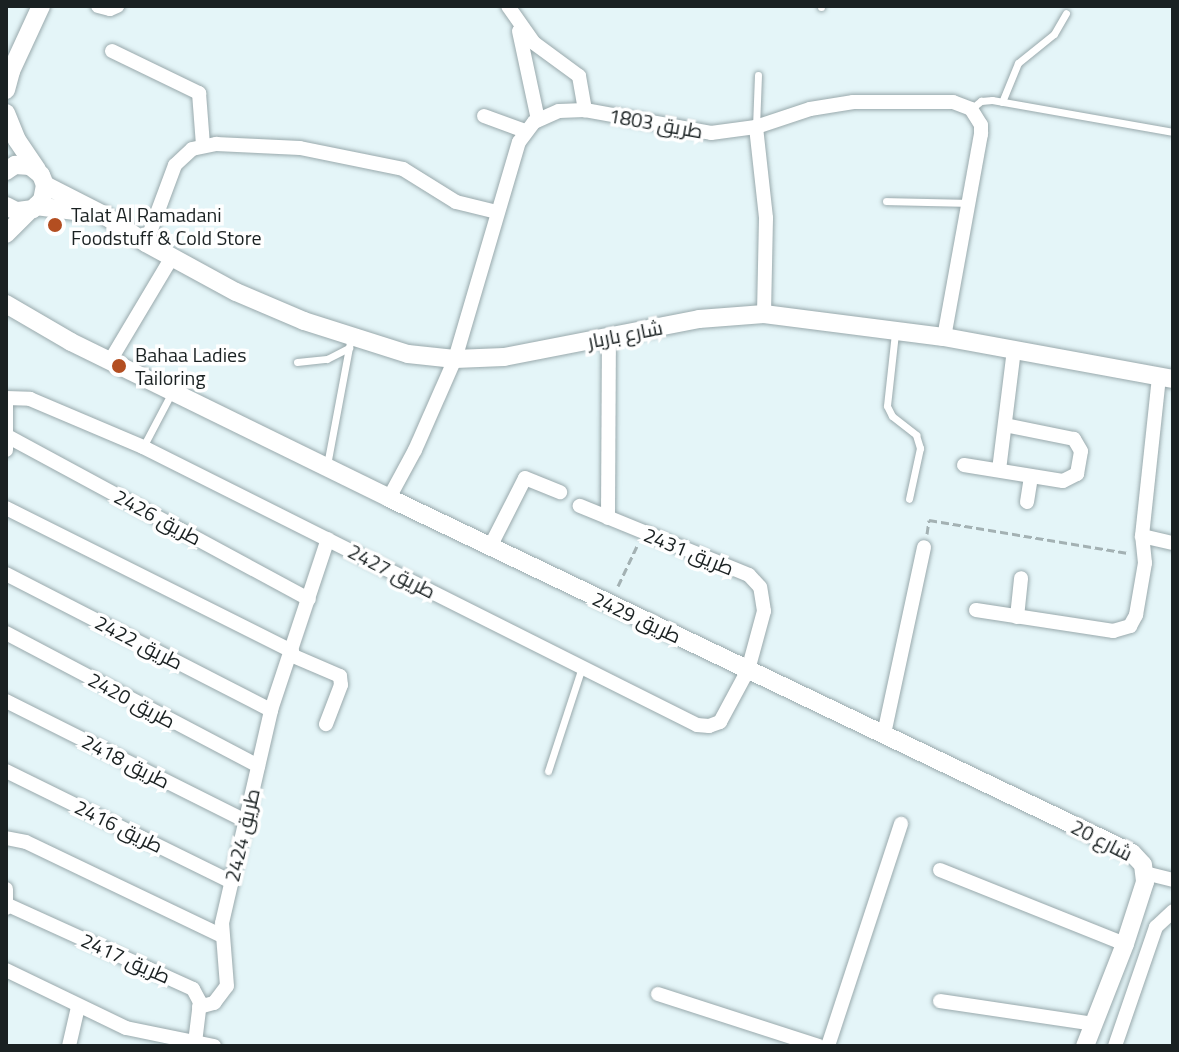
<!DOCTYPE html>
<html>
<head>
<meta charset="utf-8">
<style>
  body { margin:0 }
  #map { position:relative; width:1179px; height:1052px; overflow:hidden; background:#e4f5f8; font-family:"Titillium Web",Cairo,sans-serif }
  div>[style] { position:absolute }
  [style*='--x'] { left:calc(var(--x)*1px); top:calc(var(--y)*1px); width:calc(var(--w)*1px); rotate:calc(var(--a)*1deg) }
  .path>* { height:3px; margin-top:-1.5px; transform-origin:0; background:repeating-linear-gradient(90deg,#a3b1b3 0 8px,transparent 0 12px) }
  .roads { filter:drop-shadow(0 0 2px #99a9ac) drop-shadow(0 0 2px #99a9ac) }
  .service>* { height:7px; margin:-3.5px; padding:0 3.5px; transform-origin:3.5px; border-radius:3.5px; background:#fff }
  .minor>* { height:14px; margin:-7px; padding:0 7px; transform-origin:7px; border-radius:7px; background:#fff }
  .tertiary>* { height:18px; margin:-9px; padding:0 9px; transform-origin:9px; border-radius:9px; background:#fff }
  .dots>* { width:22px; height:22px; translate:-50% -50%; box-sizing:border-box; border:4px solid #fff; border-radius:50% }
  span { translate:-50% -50%; white-space:nowrap; text-align:center; line-height:1.15; -webkit-text-stroke:7px #fff; paint-order:stroke }
  .street-label { font-size:20px; color:#1a2122 }
  .poi-label { font-size:20px; color:#1a2122 }
  .left { translate:0 -50%; text-align:left }
  .frame { position:absolute; inset:0; border:8px solid #1a2122; pointer-events:none }
</style>
</head>
<body>
<div id="map">
  <div class="path">
    <i style="--x:927;--y:534;--w:14;--a:-82"></i>
    <i style="--x:929;--y:520;--w:203;--a:9.4"></i>
    <i style="--x:618;--y:586;--w:44;--a:-64.6"></i>
  </div>
  <div class="roads">
    <div class="service">
      <i style="--x:821;--y:7;--w:1;--a:-90"></i>
      <i style="--x:1002;--y:102;--w:42;--a:-67.7"></i>
      <i style="--x:1018;--y:63;--w:46;--a:-38.9"></i>
      <i style="--x:1054;--y:34;--w:24;--a:-60"></i>
      <i style="--x:971;--y:109;--w:13;--a:-39"></i>
      <i style="--x:981;--y:101;--w:11;--a:-5"></i>
      <i style="--x:992;--y:100;--w:184;--a:10"></i>
      <i style="--x:756;--y:127;--w:52;--a:-87.8"></i>
      <i style="--x:886;--y:201;--w:82;--a:1.4"></i>
      <i style="--x:895;--y:333;--w:73;--a:96.3"></i>
      <i style="--x:887;--y:406;--w:11;--a:63"></i>
      <i style="--x:892;--y:416;--w:31;--a:38"></i>
      <i style="--x:916;--y:435;--w:14;--a:73"></i>
      <i style="--x:920;--y:448;--w:52;--a:102.2"></i>
      <i style="--x:297;--y:362;--w:30;--a:-6"></i>
      <i style="--x:327;--y:359;--w:25;--a:-27"></i>
      <i style="--x:143;--y:447;--w:62;--a:-62.2"></i>
      <i style="--x:327;--y:465;--w:130;--a:-79.4"></i>
      <i style="--x:548;--y:771;--w:109;--a:-71.9"></i>
    </div>
    <div class="minor">
      <i style="--x:98;--y:6;--w:12;--a:14"></i>
      <i style="--x:110;--y:9;--w:8;--a:-23"></i>
      <i style="--x:508;--y:6;--w:45;--a:54.9"></i>
      <i style="--x:534;--y:43;--w:56;--a:36.3"></i>
      <i style="--x:579;--y:76;--w:35;--a:80"></i>
      <i style="--x:519;--y:31;--w:91;--a:77.9"></i>
      <i style="--x:112;--y:51;--w:97;--a:25.8"></i>
      <i style="--x:199;--y:93;--w:52;--a:85.6"></i>
      <i style="--x:484;--y:116;--w:44;--a:20.1"></i>
      <i style="--x:756;--y:127;--w:92;--a:83.7"></i>
      <i style="--x:766;--y:218;--w:96;--a:91.2"></i>
      <i style="--x:146;--y:243;--w:83;--a:-69.6"></i>
      <i style="--x:175;--y:165;--w:23;--a:-43"></i>
      <i style="--x:192;--y:149;--w:25;--a:-12"></i>
      <i style="--x:216;--y:144;--w:84;--a:2.7"></i>
      <i style="--x:300;--y:148;--w:105;--a:11.5"></i>
      <i style="--x:403;--y:169;--w:62;--a:31.9"></i>
      <i style="--x:456;--y:202;--w:42;--a:13.7"></i>
      <i style="--x:110;--y:361;--w:121;--a:-59.2"></i>
      <i style="--x:6;--y:398;--w:24;--a:2"></i>
      <i style="--x:30;--y:399;--w:123;--a:23"></i>
      <i style="--x:143;--y:447;--w:620;--a:26.65"></i>
      <i style="--x:697;--y:725;--w:12;--a:5"></i>
      <i style="--x:709;--y:726;--w:12;--a:-20"></i>
      <i style="--x:720;--y:722;--w:59;--a:-61.7"></i>
      <i style="--x:748;--y:670;--w:61;--a:-74.8"></i>
      <i style="--x:764;--y:611;--w:24;--a:-99"></i>
      <i style="--x:760;--y:587;--w:16;--a:-133"></i>
      <i style="--x:749;--y:575;--w:183;--a:-157.8"></i>
      <i style="--x:6;--y:402;--w:48;--a:90"></i>
      <i style="--x:7;--y:436;--w:343;--a:28.4"></i>
      <i style="--x:964;--y:465;--w:100;--a:9.2"></i>
      <i style="--x:1063;--y:481;--w:16;--a:-27"></i>
      <i style="--x:1077;--y:474;--w:23;--a:-80"></i>
      <i style="--x:1081;--y:451;--w:14;--a:-120"></i>
      <i style="--x:1074;--y:439;--w:70;--a:-168.5"></i>
      <i style="--x:999;--y:470;--w:122;--a:-82.9"></i>
      <i style="--x:389;--y:498;--w:55;--a:-61.6"></i>
      <i style="--x:415;--y:450;--w:99;--a:-66.3"></i>
      <i style="--x:455;--y:359;--w:226;--a:-73.6"></i>
      <i style="--x:519;--y:142;--w:25;--a:-53"></i>
      <i style="--x:534;--y:122;--w:27;--a:-24"></i>
      <i style="--x:559;--y:111;--w:26;--a:-2"></i>
      <i style="--x:585;--y:110;--w:128;--a:10.3"></i>
      <i style="--x:711;--y:133;--w:45;--a:-7.6"></i>
      <i style="--x:756;--y:127;--w:57;--a:-18.4"></i>
      <i style="--x:810;--y:109;--w:44;--a:-9.2"></i>
      <i style="--x:853;--y:102;--w:100;--a:0"></i>
      <i style="--x:953;--y:102;--w:19;--a:21"></i>
      <i style="--x:971;--y:109;--w:19;--a:58"></i>
      <i style="--x:981;--y:125;--w:9;--a:90"></i>
      <i style="--x:981;--y:134;--w:206;--a:100.3"></i>
      <i style="--x:1027;--y:502;--w:26;--a:-81"></i>
      <i style="--x:6;--y:508;--w:320;--a:26.6"></i>
      <i style="--x:608;--y:518;--w:181;--a:-89.7"></i>
      <i style="--x:1142;--y:536;--w:32;--a:13"></i>
      <i style="--x:490;--y:547;--w:77;--a:-63.1"></i>
      <i style="--x:525;--y:478;--w:38;--a:22"></i>
      <i style="--x:6;--y:574;--w:298;--a:27.2"></i>
      <i style="--x:976;--y:610;--w:139;--a:8.7"></i>
      <i style="--x:1113;--y:631;--w:18;--a:-16"></i>
      <i style="--x:1130;--y:626;--w:13;--a:-61"></i>
      <i style="--x:1136;--y:615;--w:53;--a:-80.2"></i>
      <i style="--x:1145;--y:563;--w:27;--a:-96"></i>
      <i style="--x:1142;--y:536;--w:161;--a:-83.9"></i>
      <i style="--x:1017;--y:617;--w:39;--a:-84"></i>
      <i style="--x:6;--y:633;--w:285;--a:27.8"></i>
      <i style="--x:291;--y:655;--w:53;--a:23.2"></i>
      <i style="--x:340;--y:676;--w:9;--a:84"></i>
      <i style="--x:341;--y:685;--w:42;--a:111"></i>
      <i style="--x:6;--y:701;--w:268;--a:26.6"></i>
      <i style="--x:884;--y:734;--w:191;--a:-77.9"></i>
      <i style="--x:6;--y:771;--w:252;--a:26.2"></i>
      <i style="--x:6;--y:838;--w:20;--a:11"></i>
      <i style="--x:26;--y:842;--w:215;--a:25.6"></i>
      <i style="--x:940;--y:870;--w:199;--a:21.8"></i>
      <i style="--x:1145;--y:873;--w:29;--a:14"></i>
      <i style="--x:6;--y:889;--w:19;--a:90"></i>
      <i style="--x:8;--y:905;--w:203;--a:24.4"></i>
      <i style="--x:193;--y:989;--w:15;--a:62"></i>
      <i style="--x:200;--y:1002;--w:41;--a:97"></i>
      <i style="--x:6;--y:970;--w:133;--a:25.8"></i>
      <i style="--x:126;--y:1028;--w:90;--a:11.6"></i>
      <i style="--x:658;--y:994;--w:169;--a:17.9"></i>
      <i style="--x:940;--y:1001;--w:155;--a:8.5"></i>
      <i style="--x:199;--y:1007;--w:16;--a:-15"></i>
      <i style="--x:214;--y:1003;--w:21;--a:-53"></i>
      <i style="--x:227;--y:986;--w:63;--a:-94.5"></i>
      <i style="--x:222;--y:923;--w:219;--a:-77"></i>
      <i style="--x:271;--y:710;--w:180;--a:-71.6"></i>
      <i style="--x:69;--y:1046;--w:40;--a:-77"></i>
      <i style="--x:828;--y:1046;--w:234;--a:-71.8"></i>
      <i style="--x:1115;--y:1046;--w:126;--a:-71"></i>
      <i style="--x:1156;--y:927;--w:23;--a:-43"></i>
    </div>
    <div class="tertiary">
      <i style="--x:6;--y:90;--w:20;--a:-75"></i>
      <i style="--x:11;--y:71;--w:72;--a:-65.2"></i>
      <i style="--x:6;--y:113;--w:29;--a:68"></i>
      <i style="--x:17;--y:140;--w:36;--a:56"></i>
      <i style="--x:6;--y:171;--w:11;--a:-34"></i>
      <i style="--x:15;--y:165;--w:15;--a:4"></i>
      <i style="--x:30;--y:166;--w:14;--a:39"></i>
      <i style="--x:41;--y:175;--w:11;--a:68"></i>
      <i style="--x:45;--y:185;--w:15;--a:101"></i>
      <i style="--x:42;--y:200;--w:13;--a:135"></i>
      <i style="--x:33;--y:209;--w:17;--a:173"></i>
      <i style="--x:16;--y:211;--w:11;--a:-153"></i>
      <i style="--x:45;--y:185;--w:66;--a:27"></i>
      <i style="--x:104;--y:215;--w:50;--a:33.7"></i>
      <i style="--x:146;--y:243;--w:102;--a:28.6"></i>
      <i style="--x:236;--y:292;--w:74;--a:23.1"></i>
      <i style="--x:304;--y:321;--w:109;--a:17.6"></i>
      <i style="--x:408;--y:354;--w:47;--a:6.1"></i>
      <i style="--x:455;--y:359;--w:49;--a:-2.3"></i>
      <i style="--x:504;--y:357;--w:199;--a:-11"></i>
      <i style="--x:699;--y:319;--w:65;--a:-4.4"></i>
      <i style="--x:764;--y:314;--w:181;--a:7.3"></i>
      <i style="--x:944;--y:337;--w:233;--a:10.4"></i>
      <i style="--x:36;--y:206;--w:53;--a:7.5"></i>
      <i style="--x:6;--y:234;--w:33;--a:-45"></i>
      <i style="--x:6;--y:304;--w:75;--a:30.3"></i>
      <i style="--x:71;--y:342;--w:354;--a:26.1"></i>
      <i style="--x:389;--y:498;--w:823;--a:25.54"></i>
      <i style="--x:1132;--y:853;--w:16;--a:47"></i>
      <i style="--x:1143;--y:865;--w:17;--a:83"></i>
      <i style="--x:1145;--y:882;--w:65;--a:107.9"></i>
      <i style="--x:1125;--y:944;--w:110;--a:111.4"></i>
    </div>
  </div>
  <div class="dots">
    <i style="left:55px;top:225px;background:#b34e21"></i>
    <i style="left:119px;top:366px;background:#b34e21"></i>
  </div>
  <div class="street-label">
    <span style="left:656px;top:123px;rotate:10deg">طريق 1803</span>
    <span style="left:625px;top:334px;rotate:-11deg">شارع باربار</span>
    <span style="left:158px;top:517px;rotate:28deg">طريق 2426</span>
    <span style="left:689px;top:551px;rotate:22deg">طريق 2431</span>
    <span style="left:392px;top:571px;rotate:27deg">طريق 2427</span>
    <span style="left:637px;top:617px;rotate:25deg">طريق 2429</span>
    <span style="left:139px;top:642px;rotate:27deg">طريق 2422</span>
    <span style="left:132px;top:700px;rotate:28deg">طريق 2420</span>
    <span style="left:126px;top:761px;rotate:27deg">طريق 2418</span>
    <span style="left:119px;top:826px;rotate:26deg">طريق 2416</span>
    <span style="left:242px;top:835px;rotate:-77deg">طريق 2424</span>
    <span style="left:1102px;top:840px;rotate:27deg">شارع 20</span>
    <span style="left:126px;top:958px;rotate:24deg">طريق 2417</span>
  </div>
  <div class="poi-label">
    <span class="left" style="left:71px;top:226px">Talat Al Ramadani<br>Foodstuff &amp; Cold Store</span>
    <span class="left" style="left:135px;top:366px">Bahaa Ladies<br>Tailoring</span>
  </div>
  <div class="frame"></div>
</div>
</body>
</html>
